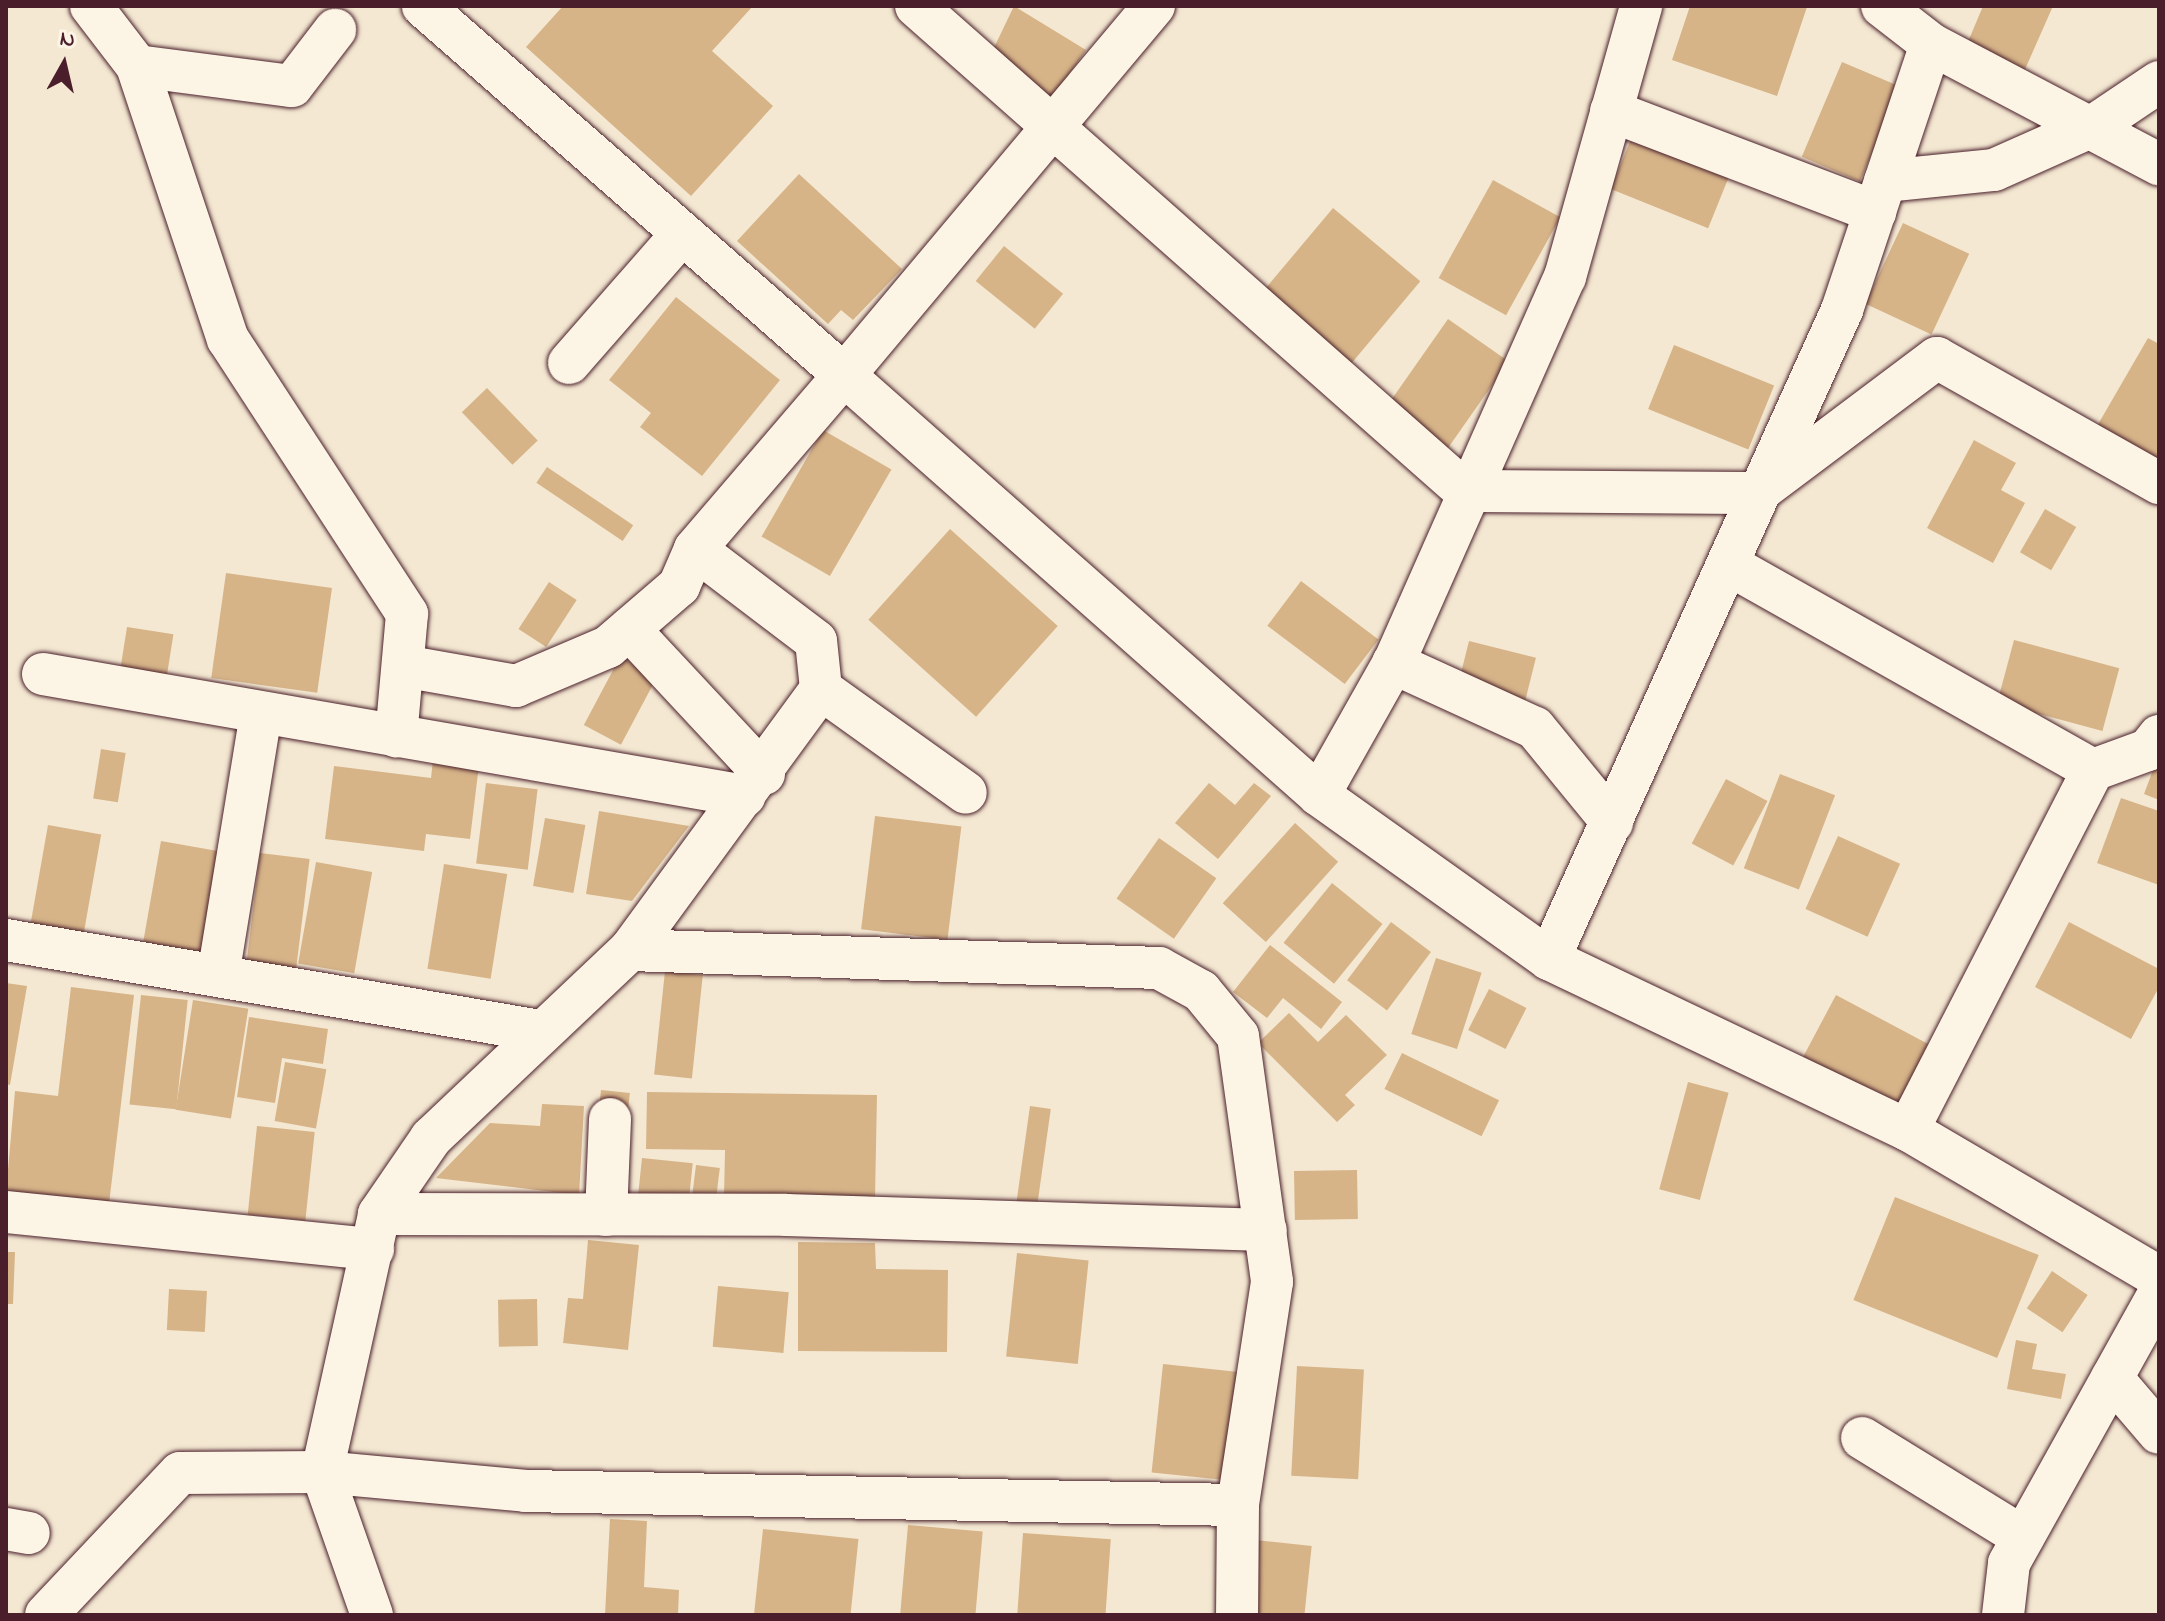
<!DOCTYPE html>
<html>
<head>
<meta charset="utf-8">
<style>
  body { margin:0 }
  #map { position:relative; width:2165px; height:1621px; overflow:hidden; background:#f4e8d2; font-family:"Indie Flower",sans-serif }
  div>[style] { position:absolute }
  [style*='--x'] { left:calc(var(--x)*1px); top:calc(var(--y)*1px); width:calc(var(--w)*1px); rotate:calc(var(--a)*1deg) }
  .building>* { inset:0; background:#d6b488; transform-origin:0 0 }
  .roads { filter:drop-shadow(0 0 2px #4a1f2b) drop-shadow(0 0 2px #4a1f2b) }
  .minor>* { height:42px; margin:-21px; padding:0 21px; transform-origin:21px; border-radius:21px; background:#fcf5e5 }
  span { translate:-50% -50%; white-space:nowrap; text-align:center; line-height:1.15; -webkit-text-stroke:7px #fcf5e5; paint-order:stroke }
  .frame { position:absolute; inset:0; border:8px solid #4a1f2b; pointer-events:none }
  .north { position:absolute; left:24px; top:24px; width:80px; height:80px; -webkit-text-stroke:6px #fcf5e5; paint-order:stroke; rotate:8deg; font-size:22px; font-weight:700; line-height:32px; text-align:center; color:#4a1f2b }
  .north::after { content:''; display:block; margin:auto; width:28px; height:36px; background:#4a1f2b; clip-path:polygon(50% 0,100% 100%,50% 72%,0 100%) }
</style>
</head>
<body>
<div id="map">
  <div class="building">
    <i style="clip-path:polygon(563px 6px,753px 6px,712px 51px,773px 106px,691px 196px,526px 47px)"></i>
    <i style="clip-path:polygon(1014px 6px,1086px 50px,1053px 98px,990px 56px)"></i>
    <i style="clip-path:polygon(1690px 6px,1807px 7px,1777px 96px,1672px 60px)"></i>
    <i style="clip-path:polygon(1983px 6px,2053px 6px,2023px 74px,1965px 49px)"></i>
    <i style="left:1842px;top:62px;width:63px;height:103px;rotate:23deg"></i>
    <i style="left:1637px;top:124px;width:105px;height:70px;rotate:22deg"></i>
    <i style="clip-path:polygon(799px 174px,902px 269px,853px 320px,841px 310px,828px 324px,737px 241px)"></i>
    <i style="left:1493px;top:180px;width:77px;height:112px;rotate:29deg"></i>
    <i style="left:1333px;top:208px;width:114px;height:111px;rotate:40deg"></i>
    <i style="left:1903px;top:223px;width:73px;height:89px;rotate:25deg"></i>
    <i style="left:1004px;top:246px;width:76px;height:45px;rotate:39deg"></i>
    <i style="clip-path:polygon(676px 297px,780px 380px,702px 476px,640px 427px,651px 413px,609px 380px)"></i>
    <i style="left:1448px;top:319px;width:74px;height:106px;rotate:35deg"></i>
    <i style="clip-path:polygon(2148px 338px,2159px 344px,2159px 470px,2093px 433px)"></i>
    <i style="left:1674px;top:345px;width:108px;height:69px;rotate:22deg"></i>
    <i style="left:487px;top:388px;width:73px;height:35px;rotate:46deg"></i>
    <i style="left:823px;top:430px;width:79px;height:123px;rotate:30deg"></i>
    <i style="clip-path:polygon(1974px 440px,2016px 463px,2001px 490px,2025px 503px,1993px 563px,1927px 528px)"></i>
    <i style="left:547px;top:467px;width:104px;height:19px;rotate:34deg"></i>
    <i style="left:2045px;top:509px;width:36px;height:50px;rotate:30deg"></i>
    <i style="left:950px;top:529px;width:145px;height:122px;rotate:42deg"></i>
    <i style="left:226px;top:573px;width:107px;height:106px;rotate:8deg"></i>
    <i style="left:1301px;top:581px;width:97px;height:56px;rotate:37deg"></i>
    <i style="left:549px;top:582px;width:33px;height:56px;rotate:33deg"></i>
    <i style="left:127px;top:627px;width:47px;height:45px;rotate:9deg"></i>
    <i style="left:2014px;top:640px;width:109px;height:65px;rotate:15deg"></i>
    <i style="left:1469px;top:641px;width:69px;height:45px;rotate:14deg"></i>
    <i style="left:620px;top:657px;width:42px;height:77px;rotate:28deg"></i>
    <i style="left:101px;top:749px;width:25px;height:50px;rotate:9deg"></i>
    <i style="clip-path:polygon(2159px 754px,2159px 800px,2144px 794px)"></i>
    <i style="clip-path:polygon(433px 760px,479px 765px,470px 839px,426px 834px,424px 851px,325px 839px,334px 766px,431px 778px)"></i>
    <i style="left:1780px;top:774px;width:59px;height:101px;rotate:21deg"></i>
    <i style="left:1726px;top:779px;width:47px;height:73px;rotate:28deg"></i>
    <i style="left:486px;top:783px;width:52px;height:81px;rotate:7deg"></i>
    <i style="clip-path:polygon(1209px 783px,1235px 805px,1254px 783px,1271px 796px,1218px 859px,1175px 823px)"></i>
    <i style="clip-path:polygon(2121px 798px,2159px 811px,2159px 885px,2097px 863px)"></i>
    <i style="clip-path:polygon(599px 811px,689px 826px,632px 901px,586px 894px)"></i>
    <i style="left:875px;top:816px;width:87px;height:114px;rotate:7deg"></i>
    <i style="left:545px;top:818px;width:41px;height:69px;rotate:10deg"></i>
    <i style="left:1295px;top:823px;width:58px;height:108px;rotate:42deg"></i>
    <i style="left:48px;top:825px;width:54px;height:108px;rotate:10deg"></i>
    <i style="left:1838px;top:836px;width:68px;height:80px;rotate:24deg"></i>
    <i style="left:1159px;top:838px;width:70px;height:74px;rotate:35deg"></i>
    <i style="left:161px;top:841px;width:59px;height:110px;rotate:10deg"></i>
    <i style="left:260px;top:853px;width:50px;height:113px;rotate:7deg"></i>
    <i style="left:316px;top:862px;width:57px;height:103px;rotate:10deg"></i>
    <i style="left:444px;top:864px;width:64px;height:106px;rotate:9deg"></i>
    <i style="left:1332px;top:883px;width:65px;height:77px;rotate:39deg"></i>
    <i style="left:1391px;top:922px;width:50px;height:73px;rotate:37deg"></i>
    <i style="clip-path:polygon(2069px 922px,2159px 969px,2159px 987px,2131px 1039px,2035px 987px)"></i>
    <i style="clip-path:polygon(1270px 945px,1342px 1002px,1321px 1029px,1283px 998px,1267px 1018px,1233px 992px)"></i>
    <i style="left:1436px;top:958px;width:48px;height:80px;rotate:18deg"></i>
    <i style="left:665px;top:971px;width:38px;height:104px;rotate:6deg"></i>
    <i style="clip-path:polygon(6px 983px,27px 986px,10px 1085px,6px 1084px)"></i>
    <i style="clip-path:polygon(71px 987px,134px 995px,109px 1204px,6px 1192px,15px 1091px,58px 1096px)"></i>
    <i style="left:1489px;top:989px;width:42px;height:46px;rotate:27deg"></i>
    <i style="left:141px;top:995px;width:47px;height:110px;rotate:6deg"></i>
    <i style="left:1836px;top:995px;width:116px;height:75px;rotate:28deg"></i>
    <i style="left:193px;top:1000px;width:56px;height:111px;rotate:9deg"></i>
    <i style="clip-path:polygon(1289px 1013px,1318px 1042px,1346px 1015px,1387px 1055px,1345px 1095px,1355px 1105px,1337px 1122px,1258px 1043px)"></i>
    <i style="clip-path:polygon(249px 1017px,328px 1029px,323px 1064px,282px 1058px,275px 1103px,237px 1097px)"></i>
    <i style="left:1402px;top:1053px;width:108px;height:40px;rotate:26deg"></i>
    <i style="left:285px;top:1062px;width:42px;height:60px;rotate:10deg"></i>
    <i style="left:1688px;top:1082px;width:42px;height:111px;rotate:15deg"></i>
    <i style="left:601px;top:1090px;width:29px;height:20px;rotate:6deg"></i>
    <i style="clip-path:polygon(647px 1092px,877px 1095px,875px 1198px,724px 1196px,725px 1150px,646px 1149px)"></i>
    <i style="clip-path:polygon(542px 1104px,584px 1106px,579px 1195px,436px 1178px,490px 1123px,540px 1126px)"></i>
    <i style="left:1030px;top:1106px;width:21px;height:103px;rotate:8deg"></i>
    <i style="left:257px;top:1126px;width:58px;height:89px;rotate:6deg"></i>
    <i style="left:642px;top:1158px;width:51px;height:36px;rotate:6deg"></i>
    <i style="left:696px;top:1165px;width:24px;height:33px;rotate:7deg"></i>
    <i style="left:1357px;top:1170px;width:49px;height:63px;rotate:89deg"></i>
    <i style="left:1895px;top:1197px;width:155px;height:111px;rotate:22deg"></i>
    <i style="clip-path:polygon(588px 1240px,639px 1245px,628px 1350px,563px 1343px,568px 1298px,583px 1299px)"></i>
    <i style="clip-path:polygon(798px 1242px,875px 1243px,876px 1269px,948px 1270px,947px 1352px,798px 1351px)"></i>
    <i style="clip-path:polygon(6px 1252px,15px 1252px,13px 1304px,6px 1304px)"></i>
    <i style="left:1017px;top:1253px;width:72px;height:104px;rotate:6deg"></i>
    <i style="left:2052px;top:1271px;width:43px;height:45px;rotate:34deg"></i>
    <i style="left:718px;top:1286px;width:71px;height:61px;rotate:5deg"></i>
    <i style="left:169px;top:1289px;width:38px;height:41px;rotate:3deg"></i>
    <i style="left:537px;top:1299px;width:47px;height:39px;rotate:89deg"></i>
    <i style="clip-path:polygon(2016px 1340px,2037px 1344px,2032px 1369px,2066px 1374px,2061px 1399px,2007px 1389px)"></i>
    <i style="left:1163px;top:1364px;width:76px;height:109px;rotate:6deg"></i>
    <i style="left:1297px;top:1366px;width:67px;height:110px;rotate:3deg"></i>
    <i style="clip-path:polygon(610px 1519px,647px 1521px,644px 1587px,679px 1590px,678px 1615px,605px 1615px)"></i>
    <i style="left:908px;top:1525px;width:75px;height:90px;rotate:5deg"></i>
    <i style="left:763px;top:1529px;width:96px;height:86px;rotate:6deg"></i>
    <i style="left:1023px;top:1533px;width:88px;height:82px;rotate:4deg"></i>
    <i style="left:1255px;top:1540px;width:57px;height:75px;rotate:6deg"></i>
  </div>
  <div class="roads">
    <div class="minor">
      <i style="--x:91;--y:6;--w:76;--a:52.5"></i>
      <i style="--x:137;--y:66;--w:288;--a:71.6"></i>
      <i style="--x:228;--y:339;--w:328;--a:56.9"></i>
      <i style="--x:407;--y:614;--w:123;--a:95.1"></i>
      <i style="--x:916;--y:6;--w:733;--a:41.46"></i>
      <i style="--x:1465;--y:491;--w:292;--a:0.4"></i>
      <i style="--x:1757;--y:493;--w:225;--a:-36.9"></i>
      <i style="--x:1937;--y:358;--w:255;--a:29.4"></i>
      <i style="--x:1154;--y:6;--w:482;--a:130"></i>
      <i style="--x:844;--y:375;--w:634;--a:41.48"></i>
      <i style="--x:1319;--y:795;--w:282;--a:35.5"></i>
      <i style="--x:1549;--y:959;--w:398;--a:25.5"></i>
      <i style="--x:1908;--y:1130;--w:291;--a:30.4"></i>
      <i style="--x:1882;--y:6;--w:62;--a:37.8"></i>
      <i style="--x:1931;--y:44;--w:258;--a:27.8"></i>
      <i style="--x:137;--y:66;--w:156;--a:7.4"></i>
      <i style="--x:292;--y:86;--w:71;--a:-52.5"></i>
      <i style="--x:1611;--y:111;--w:283;--a:20.9"></i>
      <i style="--x:1885;--y:181;--w:110;--a:-5.8"></i>
      <i style="--x:1994;--y:170;--w:111;--a:-24"></i>
      <i style="--x:2095;--y:125;--w:77;--a:-33.9"></i>
      <i style="--x:569;--y:363;--w:171;--a:-48.8"></i>
      <i style="--x:1731;--y:566;--w:416;--a:29.4"></i>
      <i style="--x:2093;--y:770;--w:59;--a:-20"></i>
      <i style="--x:2148;--y:750;--w:18;--a:-52"></i>
      <i style="--x:629;--y:629;--w:198;--a:47"></i>
      <i style="--x:1393;--y:663;--w:156;--a:24.6"></i>
      <i style="--x:1535;--y:728;--w:122;--a:50.7"></i>
      <i style="--x:403;--y:666;--w:115;--a:10"></i>
      <i style="--x:516;--y:686;--w:100;--a:-23"></i>
      <i style="--x:608;--y:647;--w:94;--a:-40.7"></i>
      <i style="--x:679;--y:586;--w:40;--a:-66.6"></i>
      <i style="--x:43;--y:674;--w:712;--a:9.87"></i>
      <i style="--x:821;--y:689;--w:178;--a:35.6"></i>
      <i style="--x:1319;--y:795;--w:155;--a:-60.6"></i>
      <i style="--x:1395;--y:660;--w:419;--a:-66.1"></i>
      <i style="--x:1565;--y:277;--w:281;--a:-74.3"></i>
      <i style="--x:6;--y:940;--w:542;--a:9.67"></i>
      <i style="--x:630;--y:950;--w:529;--a:1.95"></i>
      <i style="--x:1159;--y:968;--w:48;--a:28.7"></i>
      <i style="--x:1201;--y:991;--w:58;--a:50.6"></i>
      <i style="--x:1238;--y:1036;--w:248;--a:82.1"></i>
      <i style="--x:1272;--y:1282;--w:226;--a:98.7"></i>
      <i style="--x:1238;--y:1505;--w:110;--a:90.5"></i>
      <i style="--x:1549;--y:959;--w:712;--a:-65.7"></i>
      <i style="--x:1842;--y:310;--w:280;--a:-71.5"></i>
      <i style="--x:218;--y:976;--w:266;--a:-80.7"></i>
      <i style="--x:1908;--y:1130;--w:405;--a:-62.8"></i>
      <i style="--x:6;--y:1212;--w:369;--a:5.8"></i>
      <i style="--x:379;--y:1214;--w:407;--a:0.1"></i>
      <i style="--x:786;--y:1215;--w:480;--a:1.8"></i>
      <i style="--x:606;--y:1215;--w:96;--a:-87.6"></i>
      <i style="--x:2112;--y:1378;--w:72;--a:49.5"></i>
      <i style="--x:1862;--y:1438;--w:189;--a:31.6"></i>
      <i style="--x:6;--y:1529;--w:23;--a:10"></i>
      <i style="--x:46;--y:1615;--w:195;--a:-46.7"></i>
      <i style="--x:180;--y:1473;--w:142;--a:-0.4"></i>
      <i style="--x:322;--y:1472;--w:205;--a:5.3"></i>
      <i style="--x:526;--y:1491;--w:712;--a:1.13"></i>
      <i style="--x:372;--y:1615;--w:151;--a:-109.3"></i>
      <i style="--x:322;--y:1472;--w:264;--a:-77.5"></i>
      <i style="--x:379;--y:1214;--w:92;--a:-55.6"></i>
      <i style="--x:431;--y:1138;--w:274;--a:-43.4"></i>
      <i style="--x:630;--y:950;--w:323;--a:-53.8"></i>
      <i style="--x:821;--y:689;--w:48;--a:-95.9"></i>
      <i style="--x:816;--y:641;--w:152;--a:-142.8"></i>
      <i style="--x:695;--y:549;--w:229;--a:-49.4"></i>
      <i style="--x:844;--y:375;--w:560;--a:-138.77"></i>
      <i style="--x:2003;--y:1615;--w:52;--a:-83.4"></i>
      <i style="--x:2009;--y:1563;--w:309;--a:-60.9"></i>
    </div>
  </div>
  <div class="frame"></div>
  <div class="north">N</div>
</div>
</body>
</html>
